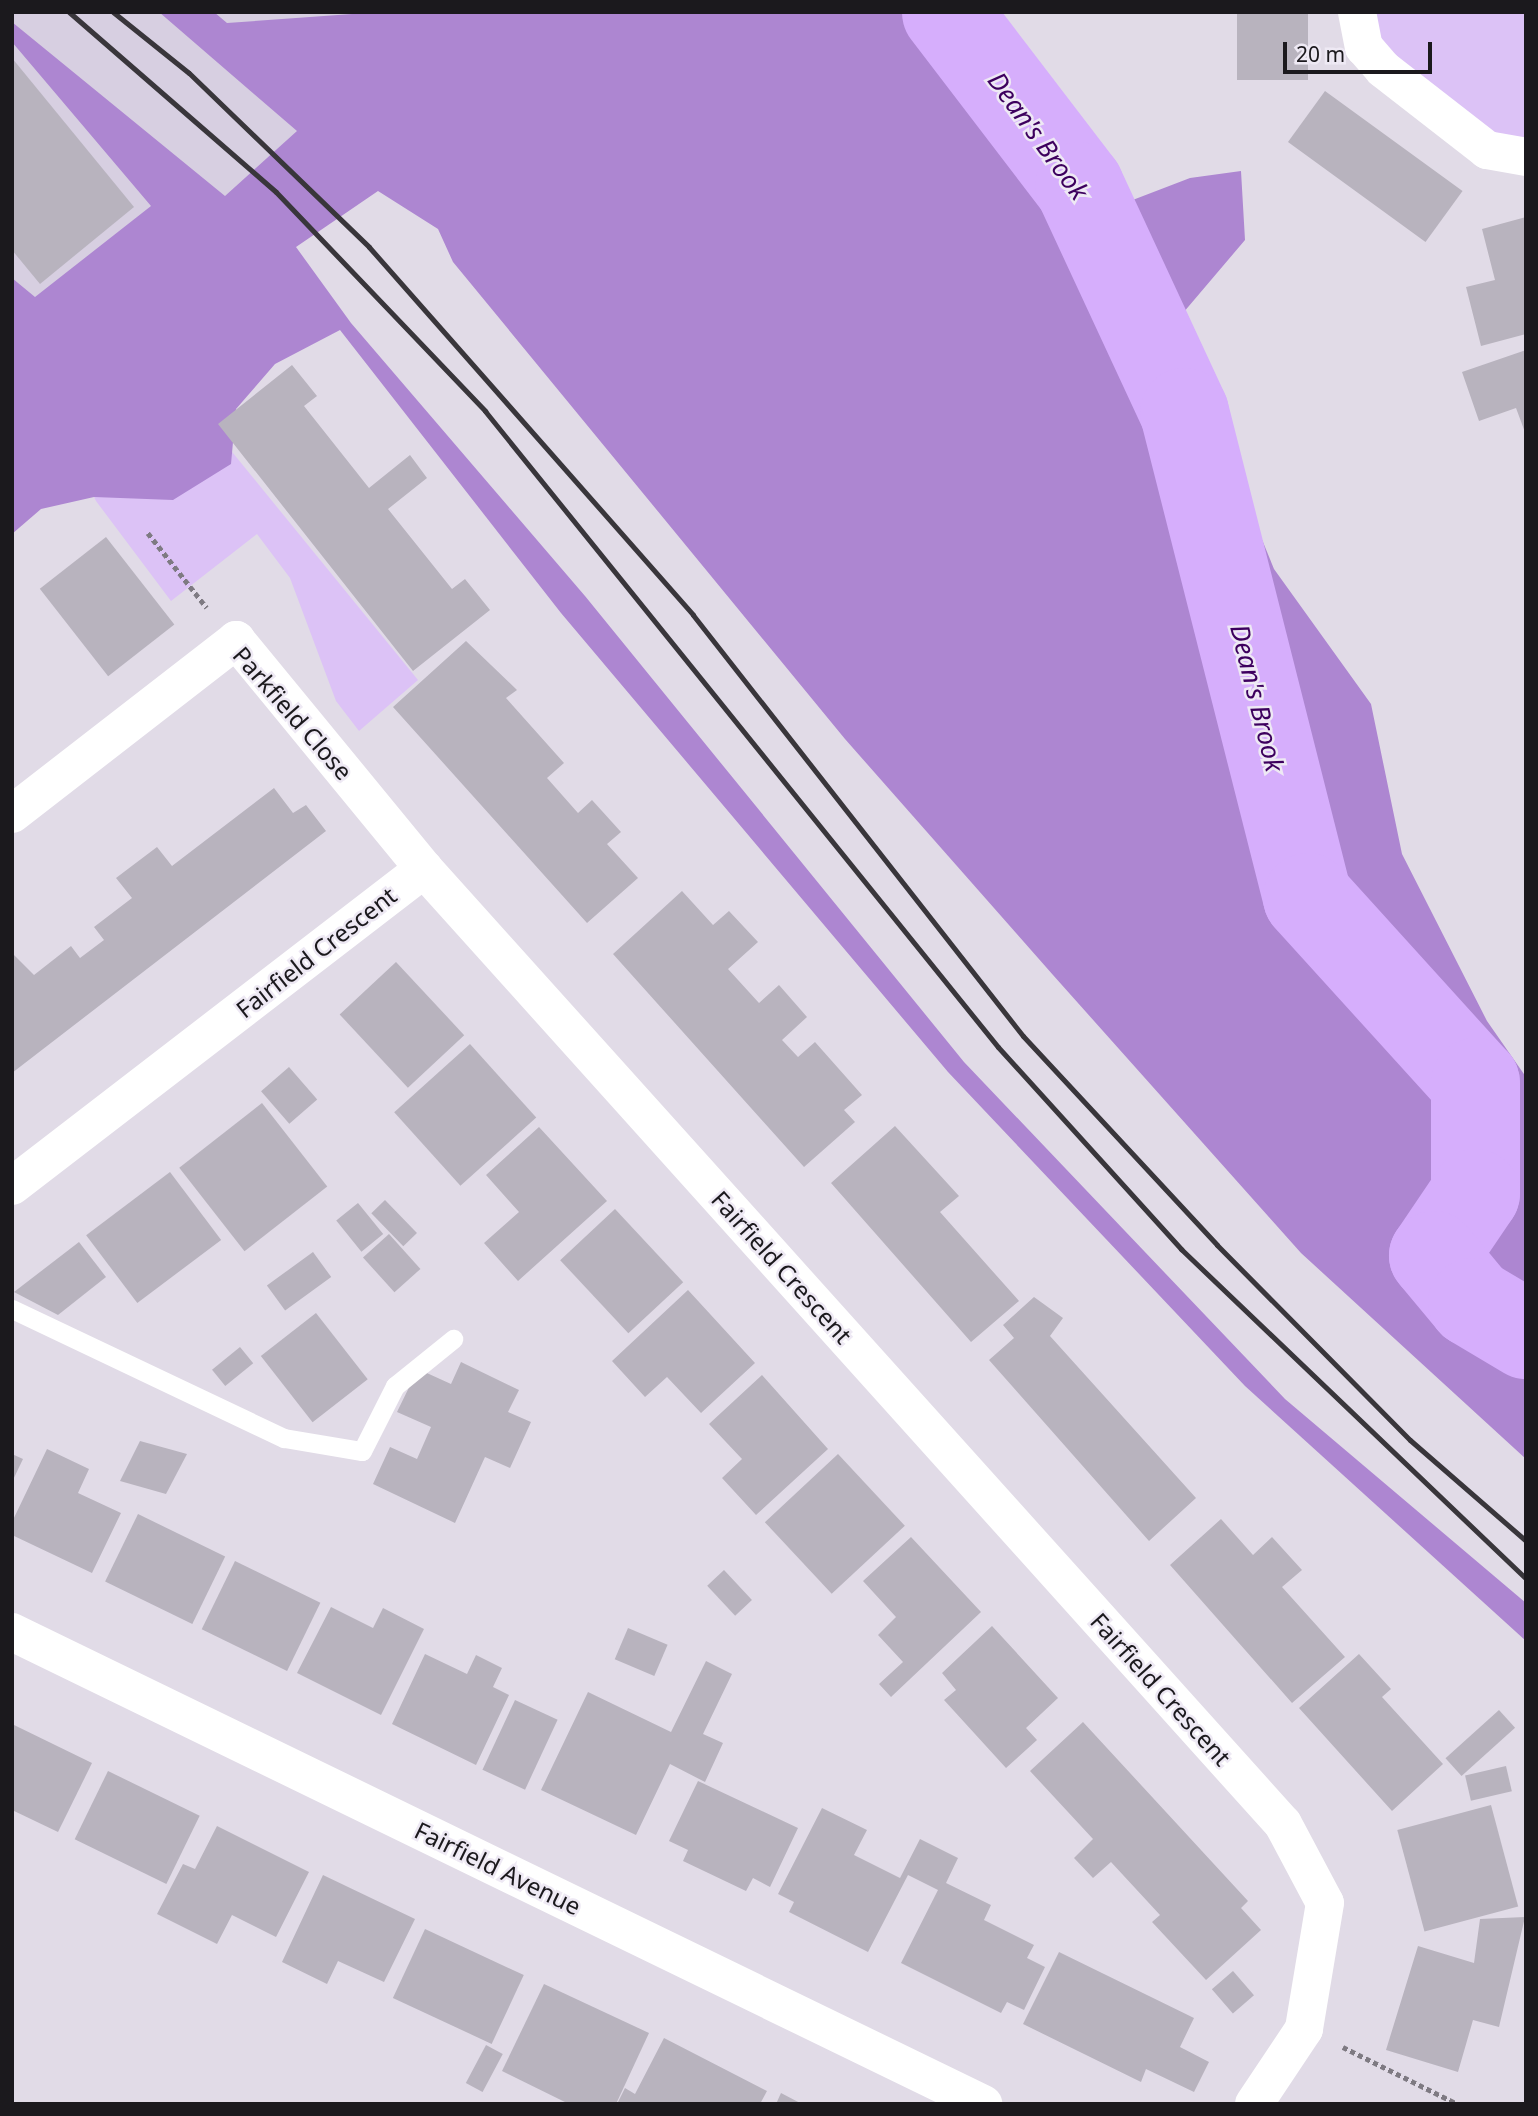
<!DOCTYPE html>
<html>
<head>
<meta charset="utf-8">
<style>
  body { margin:0 }
  #map { position:relative; width:1538px; height:2116px; overflow:hidden; background:#e1dbe7; font-family:"Noto Sans",sans-serif }
  div>[style] { position:absolute }
  [style*='--x'] { left:calc(var(--x)*1px); top:calc(var(--y)*1px); width:calc(var(--w)*1px); rotate:calc(var(--a)*1deg) }
  .built>* { inset:0; background:#d7cfe1 }
  .green>* { inset:0; background:#dcc2f6 }
  .forest>* { inset:0; background:#ad86d1 }
  .river>* { height:89px; margin:-44.5px; padding:0 44.5px; transform-origin:44.5px; border-radius:44.5px; background:#d6aefc }
  .building>* { inset:0; background:#b8b3be; transform-origin:0 0 }
  .path>* { height:4.5px; margin-top:-2.25px; transform-origin:0; background:repeating-linear-gradient(90deg,#7e7a82 0 5px,transparent 0 8.5px) }
  .lane>* { height:19px; margin:-9.5px; padding:0 9.5px; transform-origin:9.5px; border-radius:9.5px; background:#fff }
  .street>* { height:38px; margin:-19px; padding:0 19px; transform-origin:19px; border-radius:19px; background:#fff }
  .rail>* { height:5px; margin:-2.5px; padding:0 2.5px; transform-origin:2.5px; border-radius:2.5px; background:#39363b }
  span { translate:-50% -50%; white-space:nowrap; text-align:center; line-height:1.15; -webkit-text-stroke:5px #eee9f4; paint-order:stroke }
  .street-label { font-size:24px; color:#1b191d }
  .water-label { font-size:26px; color:#3d005e; font-style:italic }
  .frame { position:absolute; inset:0; border:14px solid #1b191d; pointer-events:none }
  .scale { position:absolute; left:1283px; top:42px; width:149px; height:32px; box-sizing:border-box; border:4px solid #1b191d; border-top:0; padding-left:9px; font-size:21px; line-height:24px; white-space:nowrap; color:#1b191d; -webkit-text-stroke:5px #eee9f4; paint-order:stroke }
</style>
</head>
<body>
<div id="map">
  <div class="built">
    <i style="clip-path:polygon(12px 12px,558px 12px,12px 422px)"></i>
  </div>
  <div class="green">
    <i style="clip-path:polygon(1374px 12px,1526px 12px,1526px 144px,1482px 132px,1390px 57px,1372px 21px)"></i>
    <i style="clip-path:polygon(215px 431px,418px 680px,359px 731px,336px 701px,290px 578px,257px 534px,171px 601px,96px 501px,94px 497px)"></i>
  </div>
  <div class="forest">
    <i style="clip-path:polygon(159px 12px,214px 12px,227px 23px,380px 12px,987px 12px,1104px 211px,1190px 178px,1241px 171px,1245px 240px,1183px 313px,1216px 427px,1274px 569px,1371px 704px,1402px 854px,1487px 1021px,1526px 1077px,1526px 1459px,1301px 1253px,1053px 975px,845px 739px,453px 262px,438px 229px,378px 191px,296px 247px,351px 323px,585px 596px,964px 1062px,1285px 1399px,1526px 1603px,1526px 1641px,1245px 1386px,948px 1072px,561px 613px,340px 330px,275px 364px,236px 409px,231px 464px,173px 500px,94px 497px,41px 509px,12px 534px,12px 278px,35px 297px,151px 206px,12px 42px,12px 22px,225px 196px,297px 131px)"></i>
  </div>
  <div class="river">
    <i style="--x:946;--y:12;--w:219;--a:52.6"></i>
    <i style="--x:1079;--y:186;--w:249;--a:65.1"></i>
    <i style="--x:1184;--y:412;--w:500;--a:75.77"></i>
    <i style="--x:1307;--y:897;--w:250;--a:47.8"></i>
    <i style="--x:1475;--y:1082;--w:111;--a:90"></i>
    <i style="--x:1475;--y:1193;--w:75;--a:124.1"></i>
    <i style="--x:1433;--y:1255;--w:61;--a:50.3"></i>
    <i style="--x:1472;--y:1302;--w:63;--a:30.7"></i>
  </div>
  <div class="building">
    <i style="left:1237px;top:12px;width:71px;height:68px"></i>
    <i style="clip-path:polygon(12px 58px,134px 207px,40px 284px,12px 250px)"></i>
    <i style="left:1325px;top:91px;width:170px;height:63px;rotate:36deg"></i>
    <i style="clip-path:polygon(1526px 217px,1526px 334px,1481px 346px,1466px 287px,1495px 280px,1482px 229px)"></i>
    <i style="clip-path:polygon(1526px 350px,1526px 435px,1516px 408px,1479px 421px,1462px 372px)"></i>
    <i style="clip-path:polygon(292px 365px,317px 396px,304px 406px,369px 488px,410px 455px,427px 478px,388px 509px,452px 589px,465px 579px,490px 610px,413px 671px,218px 424px)"></i>
    <i style="left:106px;top:537px;width:111px;height:84px;rotate:52deg"></i>
    <i style="clip-path:polygon(466px 641px,517px 690px,506px 698px,564px 763px,547px 778px,578px 813px,592px 800px,621px 832px,607px 844px,638px 878px,587px 923px,393px 707px)"></i>
    <i style="clip-path:polygon(274px 788px,293px 813px,306px 805px,326px 831px,12px 1073px,12px 953px,34px 975px,71px 946px,80px 958px,104px 940px,94px 927px,132px 898px,116px 878px,157px 847px,172px 866px)"></i>
    <i style="clip-path:polygon(682px 891px,713px 925px,729px 911px,758px 942px,728px 969px,759px 1003px,779px 985px,807px 1017px,782px 1040px,798px 1057px,815px 1042px,862px 1095px,844px 1110px,855px 1122px,804px 1167px,613px 954px)"></i>
    <i style="left:396px;top:962px;width:100px;height:77px;rotate:47deg"></i>
    <i style="left:470px;top:1044px;width:99px;height:102px;rotate:48deg"></i>
    <i style="left:289px;top:1067px;width:43px;height:37px;rotate:49deg"></i>
    <i style="left:262px;top:1103px;width:106px;height:105px;rotate:52deg"></i>
    <i style="clip-path:polygon(895px 1126px,959px 1196px,940px 1212px,1019px 1301px,971px 1342px,831px 1183px)"></i>
    <i style="clip-path:polygon(539px 1127px,607px 1201px,518px 1281px,484px 1243px,519px 1212px,486px 1175px)"></i>
    <i style="left:170px;top:1172px;width:85px;height:105px;rotate:53deg"></i>
    <i style="left:385px;top:1200px;width:46px;height:19px;rotate:46deg"></i>
    <i style="left:358px;top:1203px;width:40px;height:28px;rotate:51deg"></i>
    <i style="left:615px;top:1209px;width:100px;height:75px;rotate:47deg"></i>
    <i style="left:389px;top:1234px;width:47px;height:35px;rotate:48deg"></i>
    <i style="clip-path:polygon(79px 1242px,106px 1277px,58px 1315px,14px 1292px)"></i>
    <i style="left:313px;top:1252px;width:31px;height:57px;rotate:54deg"></i>
    <i style="clip-path:polygon(688px 1290px,755px 1363px,701px 1413px,667px 1377px,645px 1397px,612px 1361px)"></i>
    <i style="clip-path:polygon(1034px 1297px,1063px 1318px,1050px 1336px,1196px 1498px,1149px 1541px,989px 1360px,1014px 1338px,1003px 1325px)"></i>
    <i style="left:316px;top:1313px;width:84px;height:70px;rotate:52deg"></i>
    <i style="left:240px;top:1347px;width:21px;height:36px;rotate:51deg"></i>
    <i style="clip-path:polygon(461px 1362px,519px 1390px,508px 1412px,531px 1422px,510px 1468px,485px 1457px,455px 1523px,373px 1484px,390px 1447px,417px 1459px,431px 1427px,397px 1412px,418px 1369px,451px 1384px)"></i>
    <i style="clip-path:polygon(762px 1375px,828px 1449px,756px 1515px,722px 1478px,742px 1459px,709px 1424px)"></i>
    <i style="clip-path:polygon(140px 1441px,187px 1454px,166px 1494px,120px 1481px)"></i>
    <i style="clip-path:polygon(47px 1449px,89px 1469px,78px 1493px,121px 1513px,92px 1573px,12px 1535px,12px 1522px)"></i>
    <i style="clip-path:polygon(12px 1454px,23px 1459px,12px 1482px)"></i>
    <i style="left:838px;top:1454px;width:98px;height:100px;rotate:47deg"></i>
    <i style="left:138px;top:1514px;width:97px;height:75px;rotate:26deg"></i>
    <i style="clip-path:polygon(1221px 1519px,1253px 1555px,1272px 1537px,1302px 1570px,1282px 1587px,1345px 1657px,1292px 1703px,1170px 1565px)"></i>
    <i style="clip-path:polygon(911px 1537px,981px 1612px,891px 1697px,879px 1684px,903px 1662px,878px 1635px,896px 1617px,863px 1581px)"></i>
    <i style="left:235px;top:1561px;width:95px;height:76px;rotate:26deg"></i>
    <i style="left:724px;top:1570px;width:41px;height:23px;rotate:47deg"></i>
    <i style="clip-path:polygon(331px 1607px,373px 1628px,383px 1608px,424px 1629px,381px 1715px,297px 1673px)"></i>
    <i style="clip-path:polygon(992px 1626px,1058px 1698px,1026px 1728px,1037px 1740px,1006px 1768px,944px 1700px,956px 1690px,942px 1673px)"></i>
    <i style="left:628px;top:1628px;width:43px;height:34px;rotate:23deg"></i>
    <i style="clip-path:polygon(425px 1654px,467px 1674px,476px 1655px,502px 1668px,493px 1687px,509px 1695px,476px 1765px,392px 1724px)"></i>
    <i style="clip-path:polygon(1359px 1654px,1391px 1689px,1382px 1697px,1443px 1764px,1392px 1811px,1299px 1708px)"></i>
    <i style="clip-path:polygon(706px 1661px,732px 1674px,703px 1734px,723px 1743px,705px 1782px,670px 1764px,636px 1835px,541px 1790px,588px 1692px,671px 1732px)"></i>
    <i style="left:515px;top:1700px;width:47px;height:77px;rotate:25deg"></i>
    <i style="left:1499px;top:1710px;width:24px;height:72px;rotate:48deg"></i>
    <i style="clip-path:polygon(1083px 1722px,1248px 1901px,1241px 1908px,1261px 1930px,1206px 1980px,1152px 1922px,1160px 1915px,1111px 1862px,1093px 1878px,1074px 1858px,1093px 1839px,1030px 1771px)"></i>
    <i style="clip-path:polygon(12px 1724px,92px 1763px,58px 1832px,12px 1810px)"></i>
    <i style="left:1506px;top:1766px;width:26px;height:42px;rotate:77deg"></i>
    <i style="left:108px;top:1771px;width:102px;height:76px;rotate:26deg"></i>
    <i style="clip-path:polygon(698px 1781px,798px 1828px,770px 1887px,753px 1878px,746px 1891px,683px 1861px,688px 1850px,669px 1841px)"></i>
    <i style="left:1491px;top:1805px;width:105px;height:97px;rotate:75deg"></i>
    <i style="clip-path:polygon(822px 1808px,867px 1830px,854px 1855px,900px 1878px,920px 1839px,958px 1858px,946px 1883px,991px 1905px,984px 1920px,1034px 1945px,1027px 1958px,1045px 1967px,1024px 2010px,1007px 2002px,1001px 2013px,901px 1963px,938px 1890px,908px 1875px,868px 1952px,789px 1912px,794px 1902px,778px 1894px)"></i>
    <i style="clip-path:polygon(217px 1826px,309px 1872px,276px 1937px,232px 1915px,217px 1944px,157px 1914px,183px 1864px,195px 1869px)"></i>
    <i style="clip-path:polygon(323px 1875px,415px 1919px,384px 1982px,338px 1961px,327px 1984px,282px 1962px)"></i>
    <i style="clip-path:polygon(1525px 1917px,1499px 2027px,1473px 2020px,1458px 2072px,1386px 2050px,1418px 1946px,1474px 1963px,1480px 1919px)"></i>
    <i style="left:425px;top:1929px;width:109px;height:76px;rotate:25deg"></i>
    <i style="clip-path:polygon(1059px 1952px,1194px 2018px,1180px 2047px,1209px 2062px,1194px 2092px,1146px 2069px,1141px 2082px,1023px 2024px)"></i>
    <i style="left:1233px;top:1971px;width:32px;height:28px;rotate:49deg"></i>
    <i style="clip-path:polygon(544px 1984px,649px 2033px,616px 2104px,569px 2104px,502px 2071px)"></i>
    <i style="clip-path:polygon(664px 2038px,767px 2091px,760px 2104px,617px 2104px,625px 2088px,635px 2094px)"></i>
    <i style="left:486px;top:2045px;width:19px;height:43px;rotate:28deg"></i>
    <i style="clip-path:polygon(781px 2093px,802px 2104px,776px 2104px)"></i>
  </div>
  <div class="path">
    <i style="--x:148;--y:533;--w:95;--a:51.8"></i>
    <i style="--x:1343;--y:2047;--w:128;--a:26.4"></i>
  </div>
  <div class="lane">
    <i style="--x:12;--y:1309;--w:301;--a:25.4"></i>
    <i style="--x:284;--y:1438;--w:79;--a:9.5"></i>
    <i style="--x:362;--y:1451;--w:73;--a:-63.1"></i>
    <i style="--x:395;--y:1386;--w:75;--a:-39"></i>
  </div>
  <div class="street">
    <i style="--x:1357;--y:12;--w:36;--a:79"></i>
    <i style="--x:1364;--y:47;--w:29;--a:49"></i>
    <i style="--x:1383;--y:69;--w:132;--a:37.9"></i>
    <i style="--x:1487;--y:150;--w:40;--a:10"></i>
    <i style="--x:12;--y:814;--w:284;--a:-37.8"></i>
    <i style="--x:236;--y:640;--w:296;--a:50.6"></i>
    <i style="--x:12;--y:1186;--w:520;--a:-37.58"></i>
    <i style="--x:424;--y:869;--w:1284;--a:48.03"></i>
    <i style="--x:1283;--y:1824;--w:89;--a:62"></i>
    <i style="--x:1325;--y:1903;--w:128;--a:99.5"></i>
    <i style="--x:1304;--y:2029;--w:90;--a:123.7"></i>
    <i style="--x:12;--y:1632;--w:1080;--a:25.92"></i>
  </div>
  <div class="rail">
    <i style="--x:69;--y:12;--w:274;--a:41"></i>
    <i style="--x:276;--y:192;--w:303;--a:46.3"></i>
    <i style="--x:485;--y:411;--w:817;--a:51.11"></i>
    <i style="--x:998;--y:1047;--w:273;--a:47.8"></i>
    <i style="--x:1181;--y:1249;--w:477;--a:43.7"></i>
    <i style="--x:113;--y:12;--w:97;--a:38.8"></i>
    <i style="--x:189;--y:73;--w:250;--a:44"></i>
    <i style="--x:369;--y:247;--w:490;--a:48.6"></i>
    <i style="--x:693;--y:615;--w:535;--a:51.91"></i>
    <i style="--x:1023;--y:1036;--w:285;--a:47.1"></i>
    <i style="--x:1217;--y:1245;--w:274;--a:45.3"></i>
    <i style="--x:1410;--y:1440;--w:154;--a:41"></i>
  </div>
  <div class="street-label">
    <span style="left:293px;top:713px;rotate:49deg">Parkfield Close</span>
    <span style="left:316px;top:952px;rotate:-38deg">Fairfield Crescent</span>
    <span style="left:782px;top:1267px;rotate:48deg">Fairfield Crescent</span>
    <span style="left:1161px;top:1689px;rotate:48deg">Fairfield Crescent</span>
    <span style="left:498px;top:1868px;rotate:26deg">Fairfield Avenue</span>
  </div>
  <div class="water-label">
    <span style="left:1038px;top:136px;rotate:54deg">Dean's Brook</span>
    <span style="left:1257px;top:698px;rotate:76deg">Dean's Brook</span>
  </div>
  <div class="frame"></div>
  <div class="scale">20 m</div>
</div>
</body>
</html>
